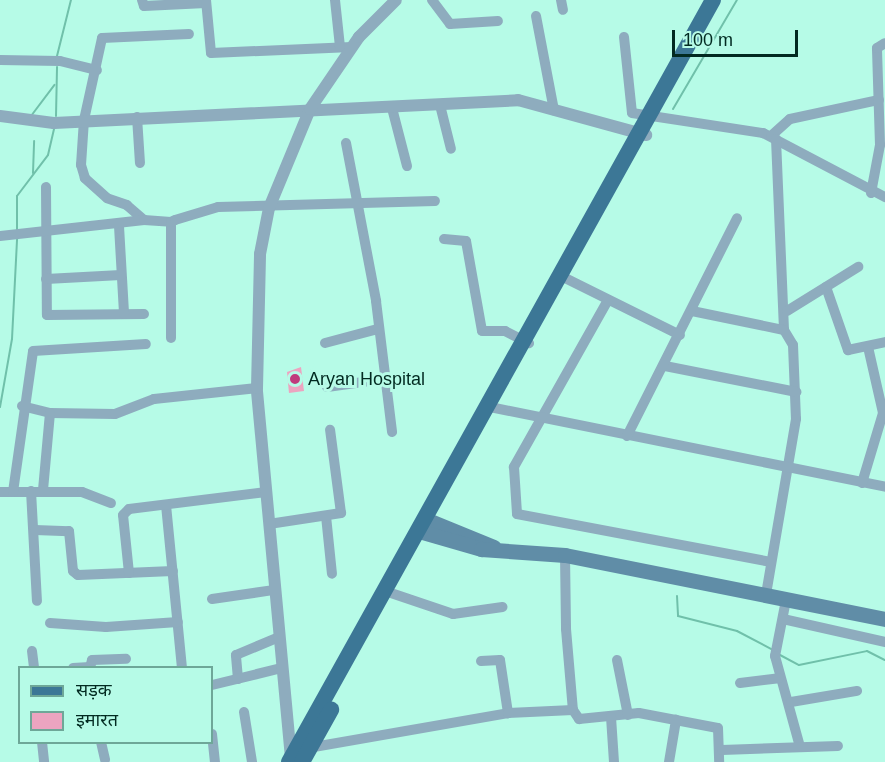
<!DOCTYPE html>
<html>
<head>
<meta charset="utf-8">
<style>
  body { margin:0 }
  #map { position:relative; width:885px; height:762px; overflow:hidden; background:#b6fbe7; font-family:Helvetica,"Noto Sans Devanagari",sans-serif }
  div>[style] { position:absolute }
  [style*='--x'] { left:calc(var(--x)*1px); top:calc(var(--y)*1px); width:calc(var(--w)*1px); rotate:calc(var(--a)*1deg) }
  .stream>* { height:2px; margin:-1px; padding:0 1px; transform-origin:1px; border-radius:1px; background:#70c0aa }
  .building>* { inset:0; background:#eca4c0 }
  .minor>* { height:10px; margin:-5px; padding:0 5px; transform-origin:5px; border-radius:5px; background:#8eacbe }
  .tertiary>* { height:12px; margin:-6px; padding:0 6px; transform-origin:6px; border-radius:6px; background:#8eacbe }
  .secondary>* { height:15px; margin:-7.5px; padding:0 7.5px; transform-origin:7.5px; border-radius:7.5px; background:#608da7 }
  .primary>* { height:16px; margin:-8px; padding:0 8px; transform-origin:8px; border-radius:8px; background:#3c7796 }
  .dots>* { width:16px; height:16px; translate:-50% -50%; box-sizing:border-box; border:3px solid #b6fbe7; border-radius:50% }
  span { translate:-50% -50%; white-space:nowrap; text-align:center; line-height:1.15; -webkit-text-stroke:6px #b6fbe7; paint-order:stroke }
  .poi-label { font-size:18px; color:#022a21 }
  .left { translate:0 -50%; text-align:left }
  .legend { position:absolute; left:18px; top:666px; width:195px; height:78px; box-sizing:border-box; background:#b6fbe7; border:2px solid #6ea798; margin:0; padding:8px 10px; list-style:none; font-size:18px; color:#022a21 }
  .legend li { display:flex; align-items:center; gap:12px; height:30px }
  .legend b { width:30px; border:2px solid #6ea798 }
  .scale { position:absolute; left:672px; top:30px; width:126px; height:27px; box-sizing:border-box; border:3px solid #022a21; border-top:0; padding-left:8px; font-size:18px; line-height:21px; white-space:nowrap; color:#022a21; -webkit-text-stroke:4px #b6fbe7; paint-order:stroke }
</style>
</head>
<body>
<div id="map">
  <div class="stream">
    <i style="--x:57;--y:56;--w:58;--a:-76"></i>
    <i style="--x:673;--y:109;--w:126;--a:-59.6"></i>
    <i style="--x:31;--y:116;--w:39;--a:-53"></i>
    <i style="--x:56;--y:116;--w:49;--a:-88.8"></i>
    <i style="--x:33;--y:173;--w:32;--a:-88"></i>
    <i style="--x:17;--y:230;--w:34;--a:-90"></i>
    <i style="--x:17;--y:196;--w:51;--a:-52.9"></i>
    <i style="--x:48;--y:155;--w:28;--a:-77"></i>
    <i style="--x:0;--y:407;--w:69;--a:-80"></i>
    <i style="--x:12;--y:339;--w:100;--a:-87.1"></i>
    <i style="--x:677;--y:596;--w:20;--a:87"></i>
    <i style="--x:678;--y:616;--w:61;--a:14.3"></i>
    <i style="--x:737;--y:631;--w:41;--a:27.8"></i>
    <i style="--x:780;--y:655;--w:21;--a:28"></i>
    <i style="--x:799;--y:665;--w:69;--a:-11.6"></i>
    <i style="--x:867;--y:651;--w:20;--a:27"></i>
  </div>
  <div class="building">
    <i style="clip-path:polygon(301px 367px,304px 391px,289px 393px,287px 372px)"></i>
  </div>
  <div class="minor">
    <i style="--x:142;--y:0;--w:6;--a:72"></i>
    <i style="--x:144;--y:6;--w:62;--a:-2.8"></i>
    <i style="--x:206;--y:0;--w:53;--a:84.6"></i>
    <i style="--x:211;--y:53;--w:141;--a:-2.4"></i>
    <i style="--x:335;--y:0;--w:47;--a:83.9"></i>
    <i style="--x:432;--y:0;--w:30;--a:53"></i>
    <i style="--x:450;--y:24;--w:48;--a:-3.6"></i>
    <i style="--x:561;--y:0;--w:10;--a:79"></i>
    <i style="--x:536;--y:16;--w:96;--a:79.2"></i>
    <i style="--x:624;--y:37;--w:76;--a:84"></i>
    <i style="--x:632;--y:113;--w:133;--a:8.7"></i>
    <i style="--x:763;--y:133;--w:138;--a:27.7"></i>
    <i style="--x:0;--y:60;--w:60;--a:1"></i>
    <i style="--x:60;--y:61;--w:38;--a:14"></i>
    <i style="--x:440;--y:105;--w:45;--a:76"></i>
    <i style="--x:392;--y:108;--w:60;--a:75.5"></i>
    <i style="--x:137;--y:117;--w:46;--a:86.3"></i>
    <i style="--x:771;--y:136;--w:25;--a:-42"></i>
    <i style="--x:790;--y:119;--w:91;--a:-12.1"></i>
    <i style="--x:776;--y:139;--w:191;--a:87.6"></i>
    <i style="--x:346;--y:143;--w:161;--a:79.2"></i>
    <i style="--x:376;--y:301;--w:132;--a:83"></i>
    <i style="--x:46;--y:187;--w:128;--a:89.6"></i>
    <i style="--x:47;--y:315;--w:97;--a:-0.6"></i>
    <i style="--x:871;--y:193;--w:49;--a:-79.4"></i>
    <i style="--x:880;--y:145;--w:97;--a:-91.8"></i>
    <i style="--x:877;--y:48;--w:9;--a:-32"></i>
    <i style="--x:144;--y:220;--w:23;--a:-139"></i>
    <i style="--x:127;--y:205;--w:21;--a:-161"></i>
    <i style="--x:107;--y:198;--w:30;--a:-138"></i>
    <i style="--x:85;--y:178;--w:14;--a:-107"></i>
    <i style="--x:81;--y:165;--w:45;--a:-86.2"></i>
    <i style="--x:84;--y:120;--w:84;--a:-77.6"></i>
    <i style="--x:102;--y:38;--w:87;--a:-2.6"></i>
    <i style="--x:119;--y:226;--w:88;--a:86.7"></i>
    <i style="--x:0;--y:236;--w:145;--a:-6.3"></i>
    <i style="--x:144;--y:220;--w:27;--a:4"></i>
    <i style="--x:444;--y:239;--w:22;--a:5"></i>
    <i style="--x:466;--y:241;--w:91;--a:79.9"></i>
    <i style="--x:482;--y:331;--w:23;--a:0"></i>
    <i style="--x:505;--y:331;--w:27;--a:27"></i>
    <i style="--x:559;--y:275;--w:135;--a:26.4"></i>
    <i style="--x:46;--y:279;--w:75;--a:-3.1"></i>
    <i style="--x:826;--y:287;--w:67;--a:70.8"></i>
    <i style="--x:848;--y:350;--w:38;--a:-12"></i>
    <i style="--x:608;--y:300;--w:192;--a:119.4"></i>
    <i style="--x:514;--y:467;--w:47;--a:86.3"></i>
    <i style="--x:517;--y:514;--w:258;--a:10.7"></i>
    <i style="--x:692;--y:311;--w:94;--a:11.7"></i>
    <i style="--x:784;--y:330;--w:17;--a:59"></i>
    <i style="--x:793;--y:345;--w:74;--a:87.7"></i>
    <i style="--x:796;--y:419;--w:178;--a:99.7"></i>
    <i style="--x:787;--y:311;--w:84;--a:-31.8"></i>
    <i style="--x:171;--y:338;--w:116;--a:-90"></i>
    <i style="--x:171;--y:222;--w:4;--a:-27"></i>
    <i style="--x:175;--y:220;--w:45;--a:-16.8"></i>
    <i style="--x:218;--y:207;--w:217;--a:-1.6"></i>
    <i style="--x:325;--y:343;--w:55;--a:-14.8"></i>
    <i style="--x:665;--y:366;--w:134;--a:11.2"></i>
    <i style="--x:327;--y:387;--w:58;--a:-8"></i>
    <i style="--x:22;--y:406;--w:29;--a:14"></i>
    <i style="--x:50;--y:413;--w:65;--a:0.9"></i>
    <i style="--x:115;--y:414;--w:42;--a:-21"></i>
    <i style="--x:154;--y:399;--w:104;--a:-6.1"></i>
    <i style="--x:485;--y:406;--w:408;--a:11.4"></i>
    <i style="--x:627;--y:436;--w:244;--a:-63.2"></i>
    <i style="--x:862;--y:483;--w:73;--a:-73.3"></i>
    <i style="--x:883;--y:413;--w:68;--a:-102.8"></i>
    <i style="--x:43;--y:490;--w:77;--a:-84.8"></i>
    <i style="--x:31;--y:491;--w:110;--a:86.9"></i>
    <i style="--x:0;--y:492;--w:82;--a:0"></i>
    <i style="--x:82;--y:492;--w:31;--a:21"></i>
    <i style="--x:13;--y:492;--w:142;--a:-81.9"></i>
    <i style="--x:33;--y:351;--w:113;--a:-3.5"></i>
    <i style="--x:166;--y:505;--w:164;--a:84.4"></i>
    <i style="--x:326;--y:516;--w:58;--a:84.1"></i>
    <i style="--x:269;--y:524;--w:73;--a:-8.7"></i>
    <i style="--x:341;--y:513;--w:84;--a:-97.5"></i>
    <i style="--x:35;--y:530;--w:34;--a:2"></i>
    <i style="--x:69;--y:531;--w:40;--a:84.3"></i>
    <i style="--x:73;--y:571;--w:6;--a:39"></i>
    <i style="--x:78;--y:575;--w:95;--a:-2.4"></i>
    <i style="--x:565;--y:555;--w:74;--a:89.2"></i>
    <i style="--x:566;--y:629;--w:81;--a:85.1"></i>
    <i style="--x:573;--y:710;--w:11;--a:56"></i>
    <i style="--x:579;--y:719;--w:60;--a:-5.7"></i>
    <i style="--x:639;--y:713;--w:80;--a:10.8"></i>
    <i style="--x:718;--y:728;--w:34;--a:88"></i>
    <i style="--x:129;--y:573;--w:58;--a:-95.9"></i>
    <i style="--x:123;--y:515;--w:8;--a:-45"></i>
    <i style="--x:129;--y:509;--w:138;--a:-7.1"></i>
    <i style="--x:385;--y:591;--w:72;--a:18.7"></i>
    <i style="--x:453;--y:614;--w:50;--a:-8"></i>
    <i style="--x:212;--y:599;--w:63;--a:-8.3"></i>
    <i style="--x:786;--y:600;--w:57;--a:101.1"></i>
    <i style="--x:775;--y:656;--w:94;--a:74.6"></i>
    <i style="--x:783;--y:619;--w:105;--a:12.7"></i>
    <i style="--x:50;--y:623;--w:56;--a:4.1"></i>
    <i style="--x:106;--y:627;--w:72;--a:-4"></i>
    <i style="--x:32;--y:651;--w:17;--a:83"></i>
    <i style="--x:617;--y:660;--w:56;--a:78.7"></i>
    <i style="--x:481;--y:661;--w:19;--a:-3"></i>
    <i style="--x:500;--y:660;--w:54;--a:81.4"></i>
    <i style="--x:73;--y:668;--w:17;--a:-3"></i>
    <i style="--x:90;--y:668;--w:8;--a:-76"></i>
    <i style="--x:92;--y:660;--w:34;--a:-2"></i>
    <i style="--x:238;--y:679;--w:24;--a:-95"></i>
    <i style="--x:236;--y:655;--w:47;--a:-22.7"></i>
    <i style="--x:740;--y:683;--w:39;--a:-7"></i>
    <i style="--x:212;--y:685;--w:72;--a:-13.7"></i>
    <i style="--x:791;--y:702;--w:67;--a:-9.5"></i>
    <i style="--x:244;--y:712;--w:51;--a:80.9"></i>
    <i style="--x:611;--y:717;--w:45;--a:86.2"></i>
    <i style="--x:212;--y:734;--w:28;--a:84"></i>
    <i style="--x:42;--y:742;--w:20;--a:84"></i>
    <i style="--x:101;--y:742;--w:18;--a:77"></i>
    <i style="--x:308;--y:748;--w:203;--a:-9.9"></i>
    <i style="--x:508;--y:713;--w:65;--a:-2.6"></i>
    <i style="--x:722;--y:750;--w:116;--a:-2"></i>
    <i style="--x:669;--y:762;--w:43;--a:-80.5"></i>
  </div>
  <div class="tertiary">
    <i style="--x:0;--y:116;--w:54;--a:7.4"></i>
    <i style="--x:54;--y:123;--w:465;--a:-2.8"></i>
    <i style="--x:518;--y:100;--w:133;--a:15.3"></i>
    <i style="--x:291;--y:758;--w:372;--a:-95.3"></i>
    <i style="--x:257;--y:388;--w:134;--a:-88.7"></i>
    <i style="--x:260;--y:254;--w:47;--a:-78.9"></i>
    <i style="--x:269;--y:208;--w:107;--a:-67.5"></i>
    <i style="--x:310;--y:109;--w:87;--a:-55.8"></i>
    <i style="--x:359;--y:37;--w:52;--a:-45"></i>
  </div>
  <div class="secondary">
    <i style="--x:425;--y:519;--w:74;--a:22.1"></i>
    <i style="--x:419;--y:531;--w:65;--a:16.2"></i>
    <i style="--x:481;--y:549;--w:84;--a:4.1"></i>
    <i style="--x:565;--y:555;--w:326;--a:11.3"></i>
  </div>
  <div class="primary">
    <i style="--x:289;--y:762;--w:872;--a:-60.91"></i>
    <i style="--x:302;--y:762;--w:60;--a:-60.9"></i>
  </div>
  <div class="dots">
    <i style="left:295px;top:379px;background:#c03a7c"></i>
  </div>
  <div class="poi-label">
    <span class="left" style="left:308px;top:379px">Aryan Hospital</span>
  </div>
  <ul class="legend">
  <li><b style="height:8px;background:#3c7796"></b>सड़क</li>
  <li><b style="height:16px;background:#eca4c0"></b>इमारत</li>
  </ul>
  <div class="scale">100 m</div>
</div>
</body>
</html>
